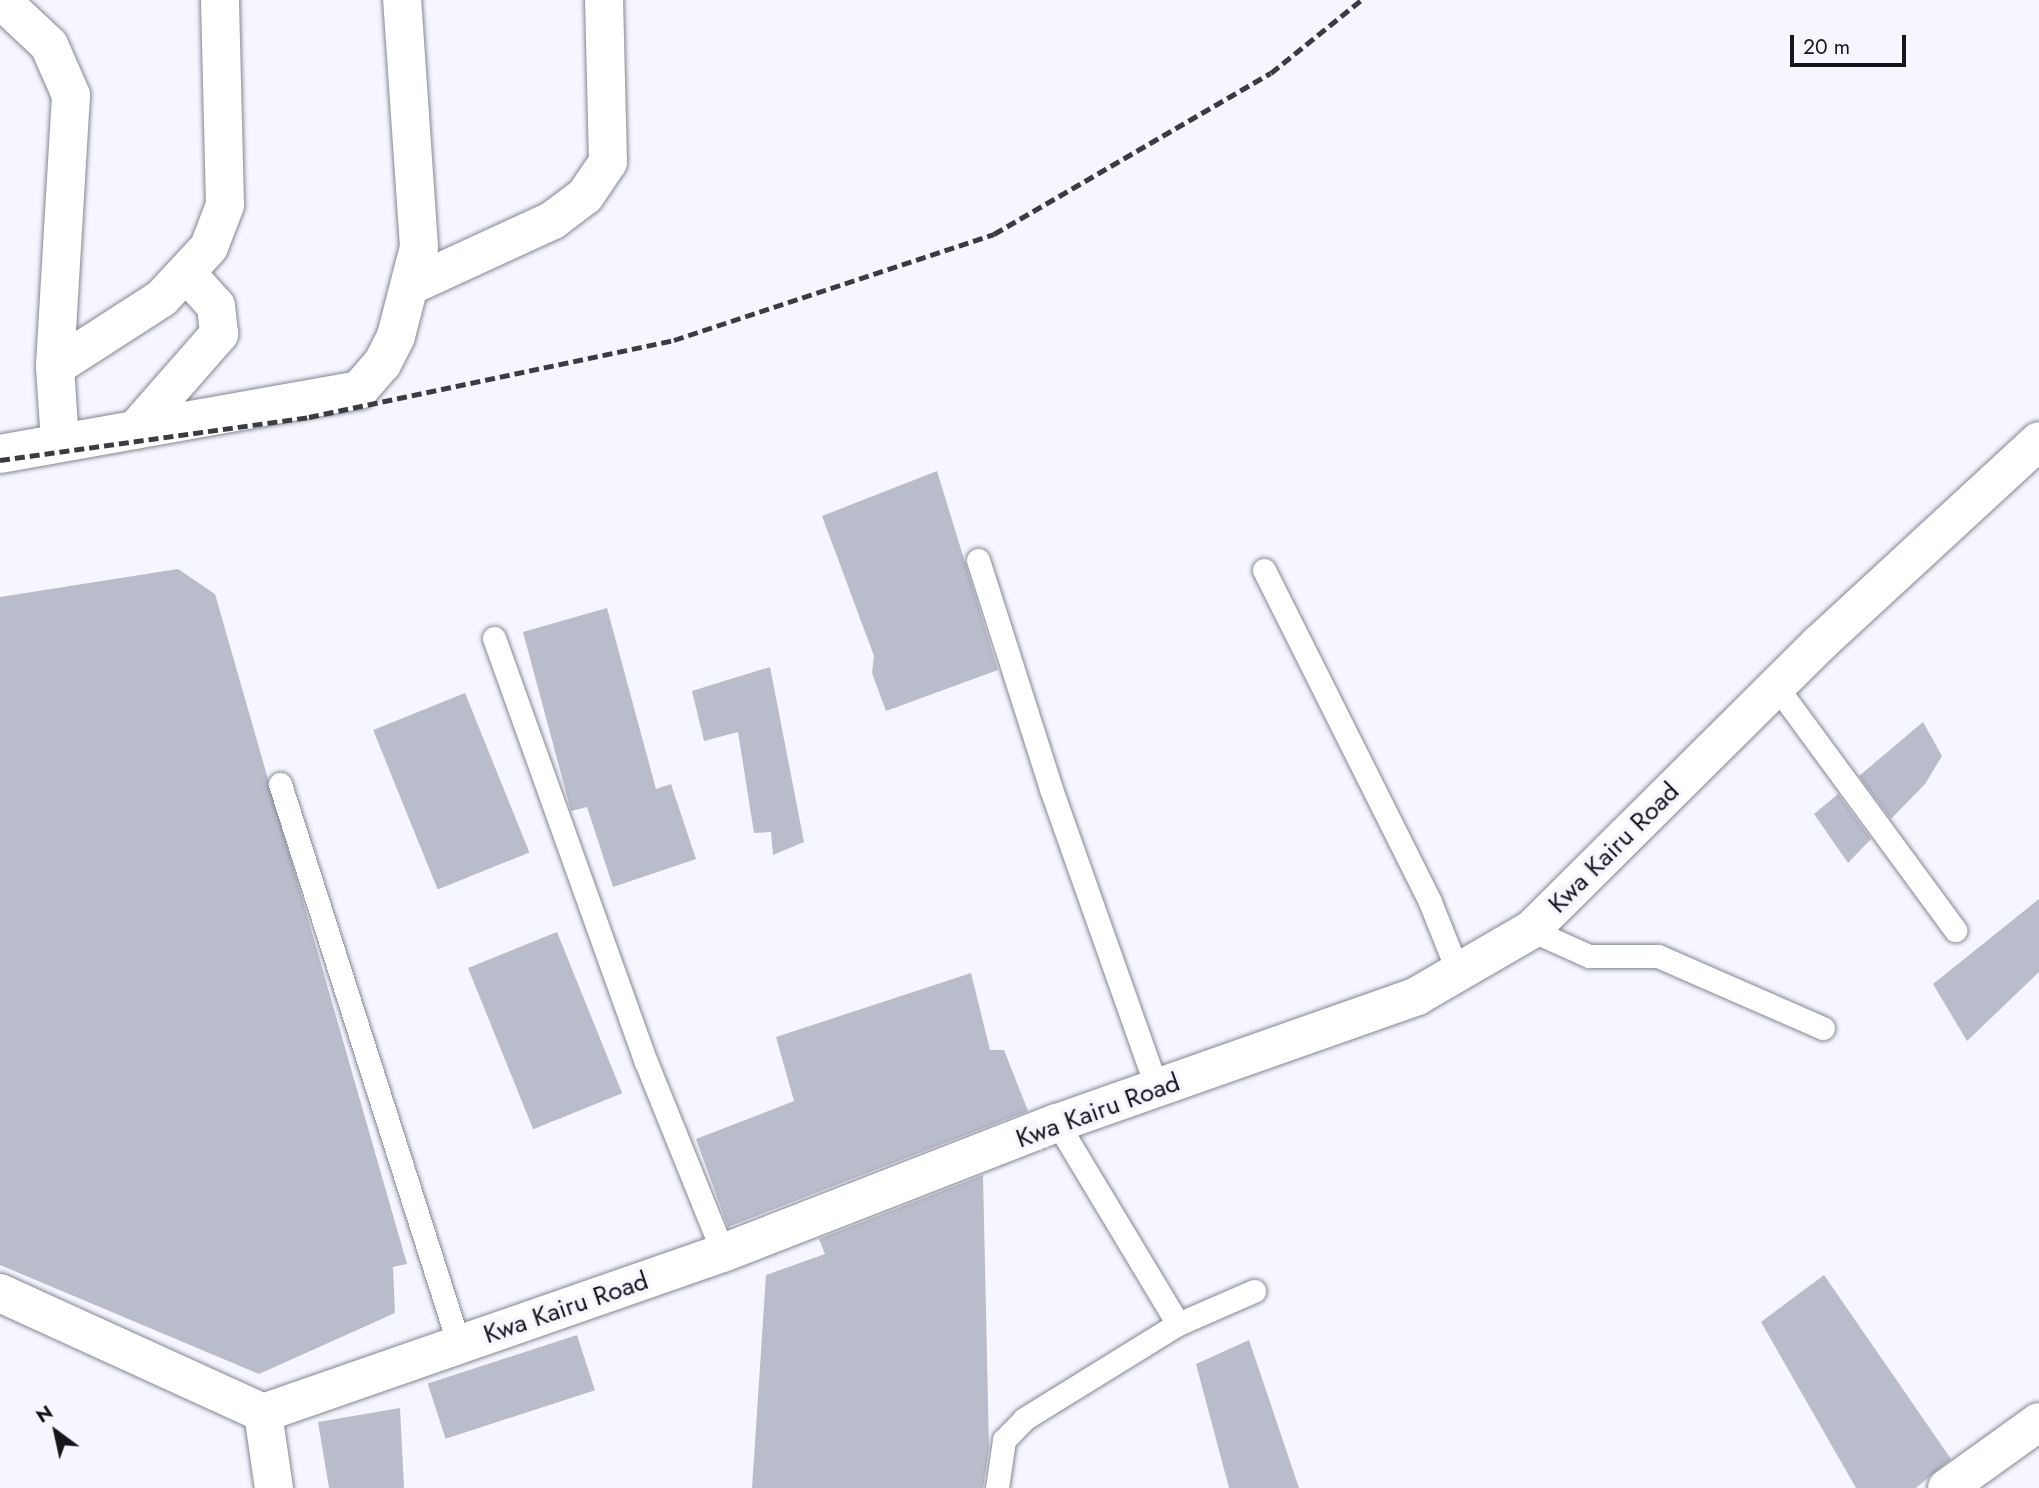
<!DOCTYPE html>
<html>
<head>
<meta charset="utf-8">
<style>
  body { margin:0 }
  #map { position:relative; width:2039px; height:1488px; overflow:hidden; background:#f5f6ff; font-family:Jost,sans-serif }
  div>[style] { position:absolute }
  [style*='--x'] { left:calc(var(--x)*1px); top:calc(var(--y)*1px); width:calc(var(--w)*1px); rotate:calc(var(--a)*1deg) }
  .building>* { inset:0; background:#b9bcca; transform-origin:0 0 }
  .roads { filter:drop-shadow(0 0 2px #838692) drop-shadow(0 0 2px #838692) }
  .service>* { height:23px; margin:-11.5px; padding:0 11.5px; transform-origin:11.5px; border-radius:11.5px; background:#fff }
  .minor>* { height:38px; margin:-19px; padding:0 19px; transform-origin:19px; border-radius:19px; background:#fff }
  .rail>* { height:5px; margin-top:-2.5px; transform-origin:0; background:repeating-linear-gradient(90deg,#3b3c41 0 10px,transparent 0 15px) }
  span { translate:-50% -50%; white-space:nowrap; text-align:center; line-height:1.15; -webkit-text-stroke:7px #f5f6ff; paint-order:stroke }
  .street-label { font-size:26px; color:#16171b }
  .north { position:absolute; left:21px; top:1397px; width:70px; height:70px; -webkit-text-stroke:5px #f5f6ff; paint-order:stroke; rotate:327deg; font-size:19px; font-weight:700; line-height:28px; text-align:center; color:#16171b }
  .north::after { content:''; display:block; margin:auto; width:24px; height:32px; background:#16171b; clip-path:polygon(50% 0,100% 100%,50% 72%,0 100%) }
  .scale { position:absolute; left:1790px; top:35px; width:116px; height:32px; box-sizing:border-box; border:4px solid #16171b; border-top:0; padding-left:9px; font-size:21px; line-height:24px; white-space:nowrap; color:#16171b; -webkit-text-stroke:5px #f5f6ff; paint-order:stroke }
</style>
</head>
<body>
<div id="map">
  <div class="building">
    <i style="clip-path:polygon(937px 471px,998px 670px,886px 711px,872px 673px,874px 656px,822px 516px)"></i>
    <i style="clip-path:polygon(178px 569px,215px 594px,407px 1264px,393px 1267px,395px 1313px,259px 1374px,0 1265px,0 597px)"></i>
    <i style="clip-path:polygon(607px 608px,656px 789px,671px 784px,696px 859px,613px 887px,587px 807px,571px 811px,523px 632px)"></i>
    <i style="clip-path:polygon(770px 667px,804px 842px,773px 855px,771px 832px,754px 833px,738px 732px,704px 741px,692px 691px)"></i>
    <i style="left:465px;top:693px;width:172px;height:99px;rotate:68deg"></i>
    <i style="clip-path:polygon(1923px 722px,1942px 756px,1925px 784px,1891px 819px,1859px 776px)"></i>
    <i style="clip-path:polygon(1838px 794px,1871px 839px,1848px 863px,1814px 814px)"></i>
    <i style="clip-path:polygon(2039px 899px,2039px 972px,1967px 1041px,1933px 984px)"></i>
    <i style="left:557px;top:932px;width:174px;height:96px;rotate:68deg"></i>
    <i style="clip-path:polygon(971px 973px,990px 1050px,1004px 1050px,1028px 1111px,728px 1227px,696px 1139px,794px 1101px,776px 1037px)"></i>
    <i style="clip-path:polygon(983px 1175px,989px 1448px,983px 1488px,752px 1488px,766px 1275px,825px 1254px,819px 1239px)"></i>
    <i style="clip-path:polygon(1824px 1275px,1951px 1459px,1916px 1488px,1856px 1488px,1761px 1322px)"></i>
    <i style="left:577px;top:1335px;width:58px;height:157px;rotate:72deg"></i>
    <i style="clip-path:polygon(1249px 1340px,1299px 1488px,1229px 1488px,1196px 1364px)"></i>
    <i style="clip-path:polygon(400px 1408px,404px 1488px,329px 1488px,318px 1422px)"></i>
  </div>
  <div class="roads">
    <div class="service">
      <i style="--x:978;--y:560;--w:240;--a:72.3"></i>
      <i style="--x:1051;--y:789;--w:318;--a:70.5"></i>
      <i style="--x:1264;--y:570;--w:371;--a:63.4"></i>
      <i style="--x:1430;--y:902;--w:75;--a:68.2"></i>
      <i style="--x:494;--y:638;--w:450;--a:70.3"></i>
      <i style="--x:646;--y:1062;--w:206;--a:68"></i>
      <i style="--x:1776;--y:686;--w:303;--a:53.7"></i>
      <i style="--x:280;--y:784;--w:589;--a:72.3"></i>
      <i style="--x:1531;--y:930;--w:64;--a:24.1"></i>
      <i style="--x:1589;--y:956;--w:69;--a:0"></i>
      <i style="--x:1658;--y:956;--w:180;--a:23.6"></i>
      <i style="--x:1178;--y:1324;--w:83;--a:-23.5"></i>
      <i style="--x:997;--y:1488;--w:49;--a:-81.7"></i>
      <i style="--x:1004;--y:1440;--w:29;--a:-46"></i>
      <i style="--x:1024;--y:1419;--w:181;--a:-31.7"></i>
      <i style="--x:1178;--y:1324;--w:235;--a:-121"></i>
    </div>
    <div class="minor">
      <i style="--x:1;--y:0;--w:66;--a:43.2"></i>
      <i style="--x:49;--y:45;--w:55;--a:66.3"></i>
      <i style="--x:71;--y:95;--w:272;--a:93.4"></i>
      <i style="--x:55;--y:367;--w:76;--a:86.2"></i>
      <i style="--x:412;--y:285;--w:155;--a:-24.7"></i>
      <i style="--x:553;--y:220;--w:40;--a:-37"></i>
      <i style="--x:585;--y:196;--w:41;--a:-55.9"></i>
      <i style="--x:608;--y:162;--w:162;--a:-91.4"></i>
      <i style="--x:55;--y:367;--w:127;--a:-32.8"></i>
      <i style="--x:162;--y:298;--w:69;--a:-47.3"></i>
      <i style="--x:209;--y:247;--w:45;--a:-69.1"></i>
      <i style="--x:225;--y:205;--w:205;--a:-91.4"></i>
      <i style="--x:135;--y:430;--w:128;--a:-48.8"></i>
      <i style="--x:219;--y:334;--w:28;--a:-96"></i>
      <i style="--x:216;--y:306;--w:42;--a:-132.1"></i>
      <i style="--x:0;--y:454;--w:365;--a:-10.1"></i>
      <i style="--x:359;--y:390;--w:35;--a:-49"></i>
      <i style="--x:382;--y:364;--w:31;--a:-63"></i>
      <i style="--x:396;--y:336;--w:92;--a:-75.5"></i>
      <i style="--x:419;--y:247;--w:248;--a:-93.9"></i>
      <i style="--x:0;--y:1293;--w:289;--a:24.5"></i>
      <i style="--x:263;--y:1413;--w:487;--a:-19.2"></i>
      <i style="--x:723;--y:1253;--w:358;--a:-21.3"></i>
      <i style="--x:1057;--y:1123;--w:382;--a:-19.4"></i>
      <i style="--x:1417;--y:996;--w:132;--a:-30.1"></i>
      <i style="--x:1531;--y:930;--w:406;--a:-44.8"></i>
      <i style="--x:1819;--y:644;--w:299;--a:-42.7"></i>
      <i style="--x:263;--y:1413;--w:76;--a:81.7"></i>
      <i style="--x:1947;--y:1488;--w:113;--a:-35.7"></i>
    </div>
  </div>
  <div class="rail">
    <i style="--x:0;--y:460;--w:312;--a:-7.9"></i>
    <i style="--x:309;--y:417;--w:373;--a:-11.9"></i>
    <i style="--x:674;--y:340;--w:337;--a:-18.3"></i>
    <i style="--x:994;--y:234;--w:320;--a:-30.2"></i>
    <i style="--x:1271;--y:73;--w:116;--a:-39"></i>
  </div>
  <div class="street-label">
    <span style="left:1614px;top:848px;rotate:-45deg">Kwa Kairu Road</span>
    <span style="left:1098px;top:1111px;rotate:-20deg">Kwa Kairu Road</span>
    <span style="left:566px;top:1308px;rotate:-19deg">Kwa Kairu Road</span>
  </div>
  <div class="north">N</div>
  <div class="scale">20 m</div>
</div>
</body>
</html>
